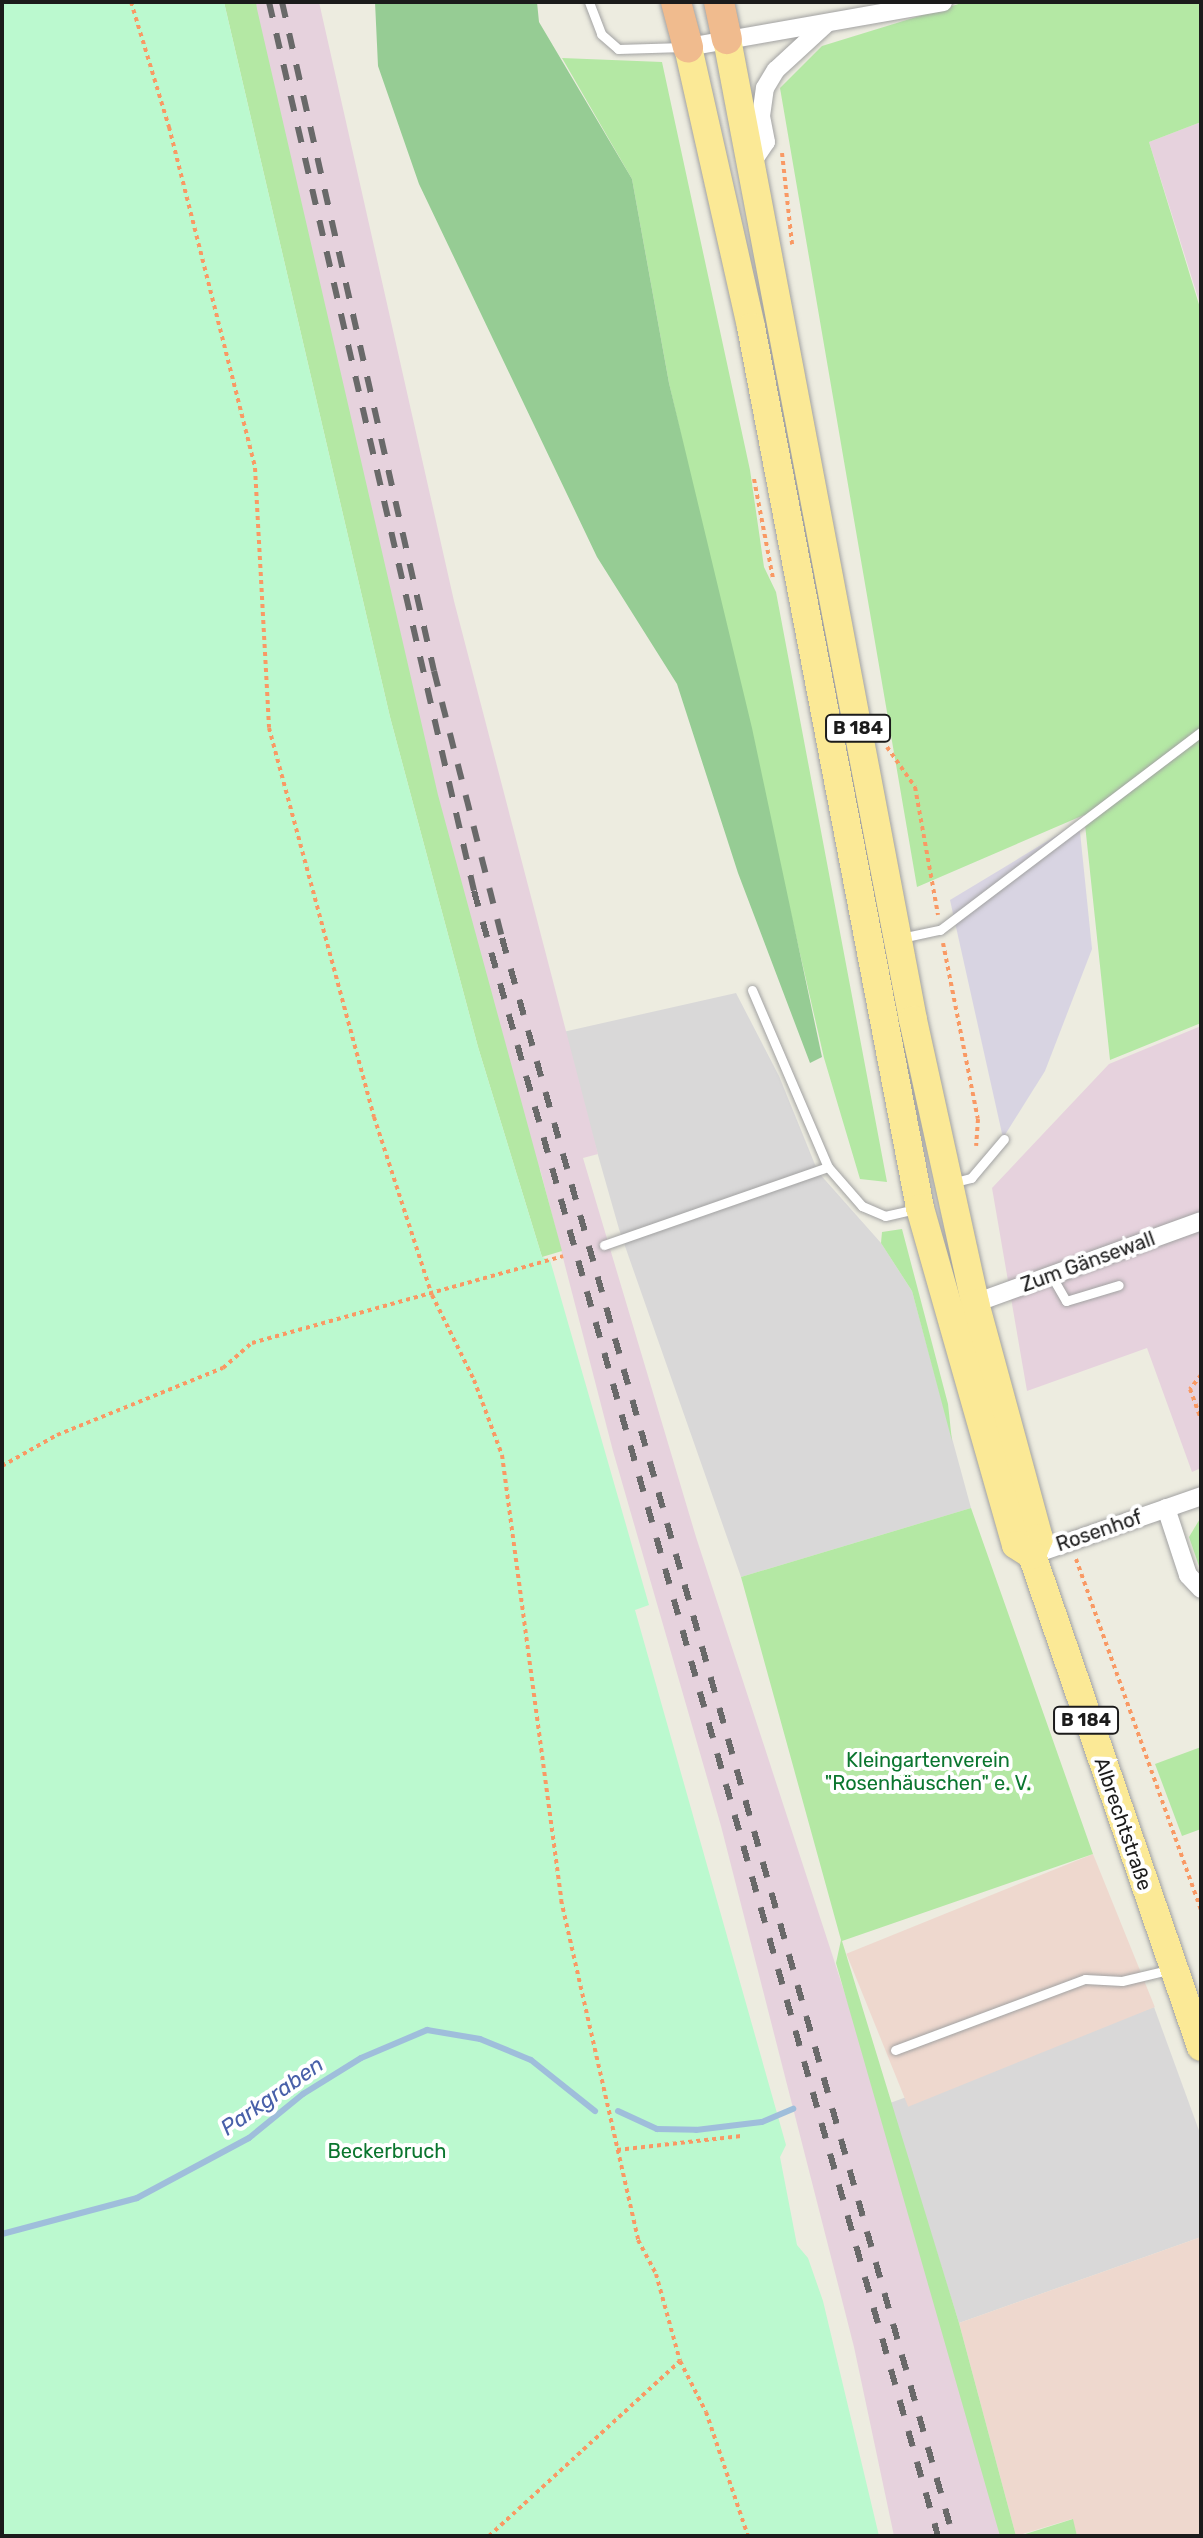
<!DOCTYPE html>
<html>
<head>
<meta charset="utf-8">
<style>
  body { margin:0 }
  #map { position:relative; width:1203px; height:2538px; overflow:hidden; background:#edece0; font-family:Rubik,sans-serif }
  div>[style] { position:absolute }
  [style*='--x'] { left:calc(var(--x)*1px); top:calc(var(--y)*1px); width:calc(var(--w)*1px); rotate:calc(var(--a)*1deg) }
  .residential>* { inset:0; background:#d9d8d8 }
  .commercial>* { inset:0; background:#eed8ce; transform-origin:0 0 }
  .industrial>* { inset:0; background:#e6d2dd }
  .grass>* { inset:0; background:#b4e8a4 }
  .forest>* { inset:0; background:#96cc94 }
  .park>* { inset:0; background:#bbf9cf }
  .plaza>* { inset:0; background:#d8d4e2 }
  .stream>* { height:6px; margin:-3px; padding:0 3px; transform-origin:3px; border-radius:3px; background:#9fbedb }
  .path>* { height:4px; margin-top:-2px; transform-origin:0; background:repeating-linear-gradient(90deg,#f99964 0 4px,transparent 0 8px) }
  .roads { filter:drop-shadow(0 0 2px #a2a2a2) drop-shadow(0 0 2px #a2a2a2) }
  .service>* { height:9px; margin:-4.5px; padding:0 4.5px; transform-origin:4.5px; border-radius:4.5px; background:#fff }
  .minor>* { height:18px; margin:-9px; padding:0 9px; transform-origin:9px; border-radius:9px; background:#fff }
  .primary>* { height:28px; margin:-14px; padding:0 14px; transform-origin:14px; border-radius:14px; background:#fbe996 }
  .trunk>* { height:30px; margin:-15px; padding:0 15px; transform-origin:15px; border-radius:15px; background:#f0bb8e }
  .rail>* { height:6px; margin-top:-3px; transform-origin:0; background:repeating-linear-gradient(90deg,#696969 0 16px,transparent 0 32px) }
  span { translate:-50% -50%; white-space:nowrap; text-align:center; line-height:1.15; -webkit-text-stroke:8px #fff; paint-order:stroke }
  .shield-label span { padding:2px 6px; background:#fff; border:2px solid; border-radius:6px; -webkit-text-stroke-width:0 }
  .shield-label { font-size:18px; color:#1b1b1b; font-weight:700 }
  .street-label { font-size:20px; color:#1b1b1b }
  .park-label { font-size:20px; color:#0b762f }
  .water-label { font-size:22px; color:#4860a9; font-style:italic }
  .frame { position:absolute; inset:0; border:4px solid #1b1b1b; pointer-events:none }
</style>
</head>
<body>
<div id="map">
  <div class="residential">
    <i style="clip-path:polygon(736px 993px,779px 1076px,818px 1172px,881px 1243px,912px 1291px,971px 1508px,741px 1577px,619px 1229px,563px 1032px)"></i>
    <i style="clip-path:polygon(1154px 2007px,1201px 2136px,1201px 2237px,959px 2323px,890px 2103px)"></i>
  </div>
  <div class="commercial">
    <i style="left:1093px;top:1854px;width:165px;height:266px;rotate:68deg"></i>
    <i style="clip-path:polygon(1201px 2237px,1201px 2536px,1077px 2536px,1072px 2519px,1016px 2536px,959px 2323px)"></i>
  </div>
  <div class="industrial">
    <i style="clip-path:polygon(224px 2px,319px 2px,454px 601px,598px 1154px,583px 1158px,696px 1537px,862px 2046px,1001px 2536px,894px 2536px,854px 2347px,721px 1826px,613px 1451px,540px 1169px,517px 1175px)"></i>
    <i style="clip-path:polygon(1201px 122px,1201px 307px,1149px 142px)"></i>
    <i style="clip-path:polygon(1201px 1026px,1201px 1468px,1192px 1472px,1147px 1348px,1027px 1391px,992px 1188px,1109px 1064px)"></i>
  </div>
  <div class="grass">
    <i style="clip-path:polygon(224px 2px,256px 2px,257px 9px,438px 795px,562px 1251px,542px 1257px,478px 1047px,390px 717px)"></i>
    <i style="clip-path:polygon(965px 2px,1201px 2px,1201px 122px,1149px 142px,1201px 311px,1201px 1023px,1110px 1060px,1084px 815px,917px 887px,780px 88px,822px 46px)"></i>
    <i style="clip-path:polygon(562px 58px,662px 62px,750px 470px,764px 567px,776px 592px,887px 1182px,860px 1179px,824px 1058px,669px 383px,632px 179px)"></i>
    <i style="clip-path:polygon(902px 1229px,948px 1404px,952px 1441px,912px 1291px,881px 1243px,882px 1232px)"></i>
    <i style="clip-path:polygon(971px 1508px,1093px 1854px,842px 1941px,959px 2323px,1016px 2536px,1000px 2536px,940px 2326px,836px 1963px,841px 1940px,741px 1577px)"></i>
    <i style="clip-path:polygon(1201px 1517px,1201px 1572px,1189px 1537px)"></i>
    <i style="clip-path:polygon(1201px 1747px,1201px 1829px,1182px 1836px,1155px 1764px)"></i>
    <i style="clip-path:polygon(1073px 2519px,1077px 2536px,1019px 2536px)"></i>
  </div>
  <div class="forest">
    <i style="clip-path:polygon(375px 2px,537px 2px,539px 22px,632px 179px,669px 383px,752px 728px,822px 1057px,810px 1063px,738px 873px,677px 684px,597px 557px,419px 184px,378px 66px)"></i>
  </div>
  <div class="park">
    <i style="clip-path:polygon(2px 2px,224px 2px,390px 717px,478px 1047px,542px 1257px,550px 1260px,649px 1605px,635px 1610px,786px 2145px,780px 2157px,797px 2245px,808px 2258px,823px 2301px,879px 2536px,2px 2536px)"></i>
  </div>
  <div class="plaza">
    <i style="clip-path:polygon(1079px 822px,1092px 949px,1045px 1071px,1003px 1138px,950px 900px)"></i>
  </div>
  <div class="stream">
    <i style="--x:618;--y:2111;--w:43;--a:24.8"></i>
    <i style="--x:657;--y:2129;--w:39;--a:1"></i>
    <i style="--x:696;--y:2130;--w:66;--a:-6.9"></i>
    <i style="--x:762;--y:2122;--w:34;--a:-23"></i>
    <i style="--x:2;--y:2234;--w:140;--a:-14.9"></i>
    <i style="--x:137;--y:2198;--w:127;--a:-28.2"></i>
    <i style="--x:249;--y:2138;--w:70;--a:-39.2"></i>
    <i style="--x:303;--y:2094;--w:68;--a:-31.8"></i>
    <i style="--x:361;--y:2058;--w:72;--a:-23"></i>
    <i style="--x:427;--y:2030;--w:54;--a:9.6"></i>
    <i style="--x:480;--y:2039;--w:55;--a:22.4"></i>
    <i style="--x:531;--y:2060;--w:82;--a:38.6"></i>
  </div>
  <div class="path">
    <i style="--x:131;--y:2;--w:131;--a:73.1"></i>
    <i style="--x:169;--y:127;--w:352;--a:75.8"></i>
    <i style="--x:255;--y:468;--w:260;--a:86.9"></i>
    <i style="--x:269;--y:728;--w:403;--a:74.9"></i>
    <i style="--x:374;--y:1117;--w:187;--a:72"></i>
    <i style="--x:432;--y:1295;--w:95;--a:63.7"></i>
    <i style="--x:474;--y:1380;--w:80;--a:69.5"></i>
    <i style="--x:502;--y:1455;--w:449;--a:82.4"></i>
    <i style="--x:561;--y:1900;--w:349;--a:77.2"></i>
    <i style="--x:638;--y:2240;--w:38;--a:62"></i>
    <i style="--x:656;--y:2274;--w:90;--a:74.6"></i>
    <i style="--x:680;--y:2361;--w:57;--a:63"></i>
    <i style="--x:706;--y:2412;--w:131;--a:71.3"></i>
    <i style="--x:782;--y:153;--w:92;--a:83.7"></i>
    <i style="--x:754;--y:479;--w:102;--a:79.2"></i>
    <i style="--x:887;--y:747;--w:49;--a:55"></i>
    <i style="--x:915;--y:787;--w:130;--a:79.8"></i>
    <i style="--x:943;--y:943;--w:179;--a:78.8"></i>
    <i style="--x:978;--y:1119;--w:27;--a:94"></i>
    <i style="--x:1201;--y:1375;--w:18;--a:128"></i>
    <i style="--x:1190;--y:1389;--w:33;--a:70"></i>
    <i style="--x:2;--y:1466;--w:63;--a:-29.4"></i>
    <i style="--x:57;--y:1435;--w:179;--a:-22"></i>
    <i style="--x:223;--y:1368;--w:38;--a:-41"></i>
    <i style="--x:252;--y:1343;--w:323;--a:-15.6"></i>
    <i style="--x:1076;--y:1559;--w:374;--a:70.4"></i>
    <i style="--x:617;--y:2150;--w:125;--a:-6.4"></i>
    <i style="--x:489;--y:2536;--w:258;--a:-42.5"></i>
  </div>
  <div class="roads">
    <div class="service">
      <i style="--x:589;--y:2;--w:34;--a:69"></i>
      <i style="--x:601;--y:34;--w:23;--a:41"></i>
      <i style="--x:618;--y:49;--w:66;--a:-1.7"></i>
      <i style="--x:901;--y:938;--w:40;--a:-12"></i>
      <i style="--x:940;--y:930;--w:328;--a:-37.2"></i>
      <i style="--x:752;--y:990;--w:193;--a:66.8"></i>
      <i style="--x:828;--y:1167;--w:52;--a:48.9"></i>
      <i style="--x:862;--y:1206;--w:25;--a:23"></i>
      <i style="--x:885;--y:1216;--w:32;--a:-13"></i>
      <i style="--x:951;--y:1183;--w:21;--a:-14"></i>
      <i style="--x:971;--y:1178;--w:51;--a:-49.8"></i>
      <i style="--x:604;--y:1245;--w:237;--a:-19.2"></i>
      <i style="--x:1051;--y:1275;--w:30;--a:60"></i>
      <i style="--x:1066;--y:1301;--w:55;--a:-16.8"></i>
      <i style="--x:895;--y:2050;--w:203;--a:-20.5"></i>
      <i style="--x:1085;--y:1979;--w:37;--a:3"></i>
      <i style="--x:1122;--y:1981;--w:51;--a:-13.5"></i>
    </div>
    <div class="minor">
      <i style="--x:688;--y:47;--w:259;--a:-10"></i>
      <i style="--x:753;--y:161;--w:23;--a:-56"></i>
      <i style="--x:766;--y:142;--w:26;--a:-101"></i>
      <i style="--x:761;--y:116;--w:28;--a:-82"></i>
      <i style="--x:765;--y:88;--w:21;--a:-59"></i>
      <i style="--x:776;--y:70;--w:68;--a:-42.6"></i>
      <i style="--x:975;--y:1303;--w:240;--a:-19.9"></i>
      <i style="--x:1166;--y:1508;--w:71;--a:71.8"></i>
      <i style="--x:1188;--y:1575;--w:19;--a:47"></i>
      <i style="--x:1032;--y:1555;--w:179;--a:-19.2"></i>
    </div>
    <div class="primary">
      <i style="--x:727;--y:39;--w:998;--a:79.26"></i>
      <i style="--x:913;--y:1020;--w:290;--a:77.6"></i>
      <i style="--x:975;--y:1303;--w:244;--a:74.8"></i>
      <i style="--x:1039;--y:1538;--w:18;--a:112"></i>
      <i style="--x:1032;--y:1555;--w:520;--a:71.04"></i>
      <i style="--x:688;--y:47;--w:287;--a:77.3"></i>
      <i style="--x:751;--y:327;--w:897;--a:79.14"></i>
      <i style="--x:920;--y:1208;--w:350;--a:74.1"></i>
      <i style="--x:1016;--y:1545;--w:19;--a:32"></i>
    </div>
    <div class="trunk">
      <i style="--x:676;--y:2;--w:47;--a:75.1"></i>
      <i style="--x:719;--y:2;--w:38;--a:78"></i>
    </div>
  </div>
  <div class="rail">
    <i style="--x:269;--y:2;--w:912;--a:77.01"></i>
    <i style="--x:474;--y:891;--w:1709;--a:74.25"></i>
    <i style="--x:282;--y:2;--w:686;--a:77.2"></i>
    <i style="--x:434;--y:671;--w:276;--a:75.7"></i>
    <i style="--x:502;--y:938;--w:1660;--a:74.24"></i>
  </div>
  <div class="shield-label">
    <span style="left:858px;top:728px">B 184</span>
    <span style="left:1086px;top:1720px">B 184</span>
  </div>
  <div class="street-label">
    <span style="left:1088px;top:1262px;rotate:-20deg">Zum Gänsewall</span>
    <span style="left:1099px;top:1531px;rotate:-19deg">Rosenhof</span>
    <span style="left:1123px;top:1824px;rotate:71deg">Albrechtstraße</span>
  </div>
  <div class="park-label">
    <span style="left:928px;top:1772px">Kleingartenverein<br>"Rosenhäuschen" e. V.</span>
    <span style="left:387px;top:2151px">Beckerbruch</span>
  </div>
  <div class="water-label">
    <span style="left:272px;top:2096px;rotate:-35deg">Parkgraben</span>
  </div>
  <div class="frame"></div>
</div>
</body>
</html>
